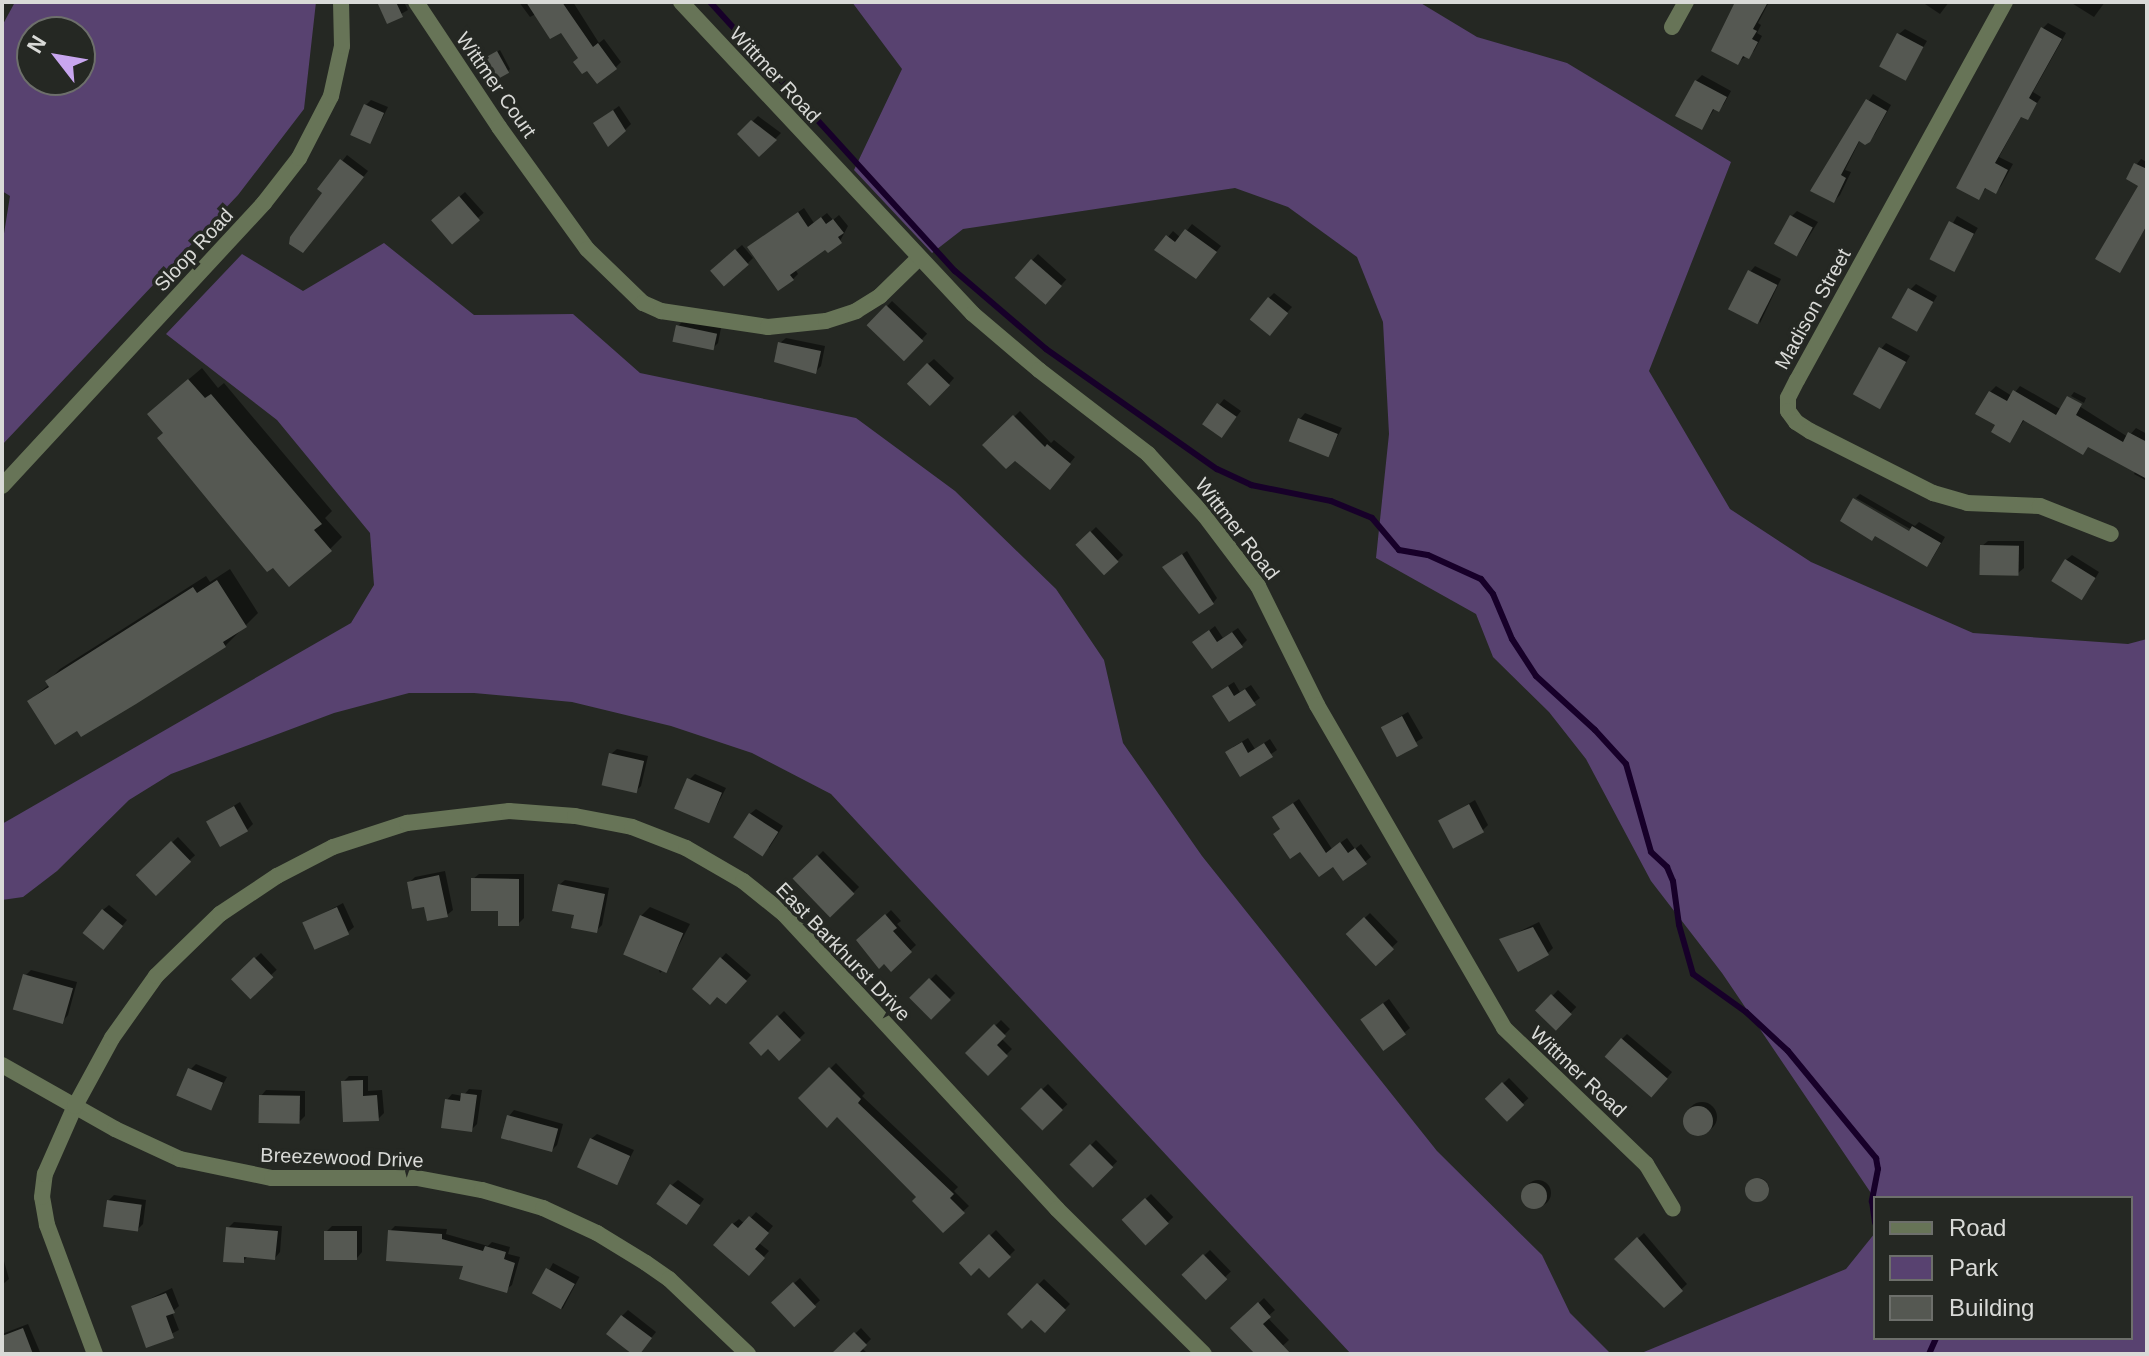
<!DOCTYPE html>
<html>
<head>
<meta charset="utf-8">
<style>
  body { margin:0 }
  #map { position:relative; width:2149px; height:1356px; overflow:hidden; background:#252823; font-family:Arial,sans-serif }
  div>[style] { position:absolute }
  [style*='--x'] { left:calc(var(--x)*1px); top:calc(var(--y)*1px); width:calc(var(--w)*1px); rotate:calc(var(--a)*1deg) }
  .green>* { inset:0; background:#584270 }
  .shadow>* { inset:0; background:#0007; transform-origin:0 0 }
  .round { border-radius:50% }
  .stream>* { height:6px; margin:-3px; padding:0 3px; transform-origin:3px; border-radius:3px; background:#170029 }
  .building>* { inset:0; background:#555852; transform-origin:0 0 }
  .minor>* { height:16px; margin:-8px; padding:0 8px; transform-origin:8px; border-radius:8px; background:#677457 }
  .tertiary>* { height:16px; margin:-8px; padding:0 8px; transform-origin:8px; border-radius:8px; background:#677457 }
  span { translate:-50% -50%; white-space:nowrap; text-align:center; line-height:1.15; -webkit-text-stroke:7px #252823; paint-order:stroke }
  .street-label { font-size:20px; color:#d9dad7 }
  .frame { position:absolute; inset:0; border:4px solid #d9dad7; pointer-events:none }
  .legend { position:absolute; left:1873px; top:1196px; width:260px; height:144px; box-sizing:border-box; background:#252823; border:2px solid #6d6f6b; margin:0; padding:10px 14px; list-style:none; font-size:24px; color:#d9dad7 }
  .legend li { display:flex; align-items:center; gap:16px; height:40px }
  .legend b { width:40px; border:2px solid #6d6f6b }
  .north { position:absolute; left:16px; top:16px; width:80px; height:80px; box-sizing:border-box; background:#252823; border:2px solid #6d6f6b; border-radius:50%; rotate:301deg; font-size:22px; font-weight:700; line-height:32px; text-align:center; color:#d9dad7 }
  .north::after { content:''; display:block; margin:auto; width:28px; height:36px; background:#c8a6ef; clip-path:polygon(50% 0,100% 100%,50% 72%,0 100%) }
</style>
</head>
<body>
<div id="map">
  <div class="green">
    <i style="clip-path:polygon(evenodd,15px 2px,316px 2px,304px 109px,238px 195px,2px 445px,2px 246px,10px 196px,2px 191px,2px 26px,15px 2px,32px 32px,80px 32px,80px 80px,32px 80px,32px 32px)"></i>
    <i style="clip-path:polygon(852px 2px,1419px 2px,1477px 37px,1567px 63px,1731px 162px,1649px 371px,1730px 509px,1811px 562px,1973px 633px,2128px 644px,2147px 639px,2147px 1354px,1639px 1354px,1846px 1269px,1875px 1233px,1875px 1338px,2131px 1338px,2131px 1198px,1875px 1199px,1722px 973px,1651px 881px,1586px 759px,1549px 712px,1493px 657px,1476px 614px,1376px 558px,1389px 434px,1383px 322px,1357px 257px,1288px 207px,1235px 188px,963px 229px,932px 253px,854px 170px,902px 69px)"></i>
    <i style="clip-path:polygon(384px 243px,474px 315px,573px 314px,640px 373px,856px 418px,955px 491px,1056px 589px,1104px 660px,1123px 743px,1202px 856px,1437px 1151px,1542px 1255px,1570px 1313px,1611px 1354px,1351px 1354px,831px 794px,752px 753px,671px 726px,572px 702px,474px 693px,409px 693px,334px 713px,171px 774px,129px 800px,57px 871px,23px 897px,2px 900px,2px 824px,351px 623px,374px 585px,370px 533px,277px 420px,166px 334px,242px 254px,303px 291px)"></i>
  </div>
  <div class="shadow">
    <i style="clip-path:polygon(377px 2px,404px 2px,408px 10px,387px 22px)"></i>
    <i style="clip-path:polygon(519px 2px,573px 2px,599px 43px,604px 39px,621px 62px,616px 67px,580px 58px,561px 30px,536px 14px,530px 17px)"></i>
    <i style="clip-path:polygon(1740px 2px,1769px 2px,1758px 23px,1761px 25px,1757px 33px,1762px 36px,1754px 51px,1738px 62px)"></i>
    <i style="clip-path:polygon(1922px 2px,1949px 2px,1940px 14px)"></i>
    <i style="clip-path:polygon(2070px 2px,2105px 2px,2094px 17px)"></i>
    <i style="clip-path:polygon(2048px 23px,2066px 33px,2033px 92px,2041px 97px,2027px 118px,2022px 115px,1999px 157px,2013px 164px,2001px 186px,1996px 191px,1987px 187px,1978px 198px,2043px 28px)"></i>
    <i style="clip-path:polygon(1905px 29px,1927px 41px,1904px 79px,1899px 34px)"></i>
    <i style="clip-path:polygon(500px 50px,510px 69px,508px 71px,487px 57px)"></i>
    <i style="clip-path:polygon(1702px 75px,1731px 91px,1724px 104px,1719px 110px,1715px 108px,1702px 128px,1696px 81px)"></i>
    <i style="clip-path:polygon(1873px 94px,1891px 105px,1875px 134px,1868px 141px,1860px 140px,1845px 170px,1851px 172px,1840px 195px,1834px 201px,1813px 190px)"></i>
    <i style="clip-path:polygon(371px 100px,388px 107px,371px 141px,366px 105px)"></i>
    <i style="clip-path:polygon(619px 106px,631px 124px,625px 130px,595px 123px)"></i>
    <i style="clip-path:polygon(758px 116px,781px 133px,759px 155px,740px 134px)"></i>
    <i style="clip-path:polygon(347px 155px,368px 171px,308px 246px,325px 193px,320px 189px)"></i>
    <i style="clip-path:polygon(2141px 159px,2147px 162px,2147px 226px,2119px 270px,2141px 185px,2136px 165px)"></i>
    <i style="left:465px;top:192px;width:28px;height:42px;rotate:48deg"></i>
    <i style="clip-path:polygon(804px 208px,814px 223px,827px 213px,833px 220px,839px 215px,848px 226px,840px 241px,826px 247px,795px 269px,798px 274px,793px 279px,755px 242px)"></i>
    <i style="clip-path:polygon(1797px 211px,1818px 222px,1798px 254px,1791px 217px)"></i>
    <i style="left:1957px;top:216px;width:24px;height:49px;rotate:30deg"></i>
    <i style="clip-path:polygon(1192px 224px,1221px 246px,1201px 271px,1157px 250px,1173px 231px,1181px 238px)"></i>
    <i style="clip-path:polygon(742px 245px,753px 258px,747px 264px,718px 265px)"></i>
    <i style="left:1038px;top:254px;width:38px;height:31px;rotate:42deg"></i>
    <i style="clip-path:polygon(1755px 266px,1781px 279px,1760px 323px,1750px 272px)"></i>
    <i style="clip-path:polygon(1916px 284px,1937px 296px,1917px 329px,1910px 290px)"></i>
    <i style="clip-path:polygon(1274px 293px,1292px 307px,1274px 327px,1269px 298px)"></i>
    <i style="left:892px;top:301px;width:48px;height:33px;rotate:43deg"></i>
    <i style="clip-path:polygon(684px 320px,721px 328px,718px 343px,712px 349px,678px 326px)"></i>
    <i style="clip-path:polygon(786px 338px,825px 346px,821px 366px,815px 372px,780px 343px)"></i>
    <i style="clip-path:polygon(1886px 343px,1910px 356px,1879px 407px,1881px 349px)"></i>
    <i style="clip-path:polygon(934px 359px,954px 378px,938px 397px,928px 364px)"></i>
    <i style="clip-path:polygon(202px 368px,218px 388px,224px 383px,332px 511px,325px 518px,342px 537px,330px 549px,165px 432px,162px 402px)"></i>
    <i style="clip-path:polygon(1996px 386px,2012px 396px,2020px 386px,2062px 410px,2068px 399px,2128px 437px,2136px 428px,2147px 434px,2147px 481px,2134px 474px,2136px 470px,2089px 446px,2025px 419px,2010px 440px,1997px 424px,1990px 392px)"></i>
    <i style="clip-path:polygon(2074px 392px,2086px 398px,2084px 403px,2071px 396px)"></i>
    <i style="clip-path:polygon(1224px 399px,1241px 411px,1226px 431px,1204px 424px)"></i>
    <i style="clip-path:polygon(1020px 411px,1051px 443px,1054px 440px,1075px 457px,1055px 481px,985px 445px)"></i>
    <i style="clip-path:polygon(1305px 413px,1342px 428px,1328px 455px,1300px 419px)"></i>
    <i style="clip-path:polygon(1860px 494px,1915px 526px,1919px 522px,1945px 537px,1932px 559px,1926px 565px,1917px 538px,1919px 534px,1856px 498px)"></i>
    <i style="left:1096px;top:527px;width:39px;height:25px;rotate:46deg"></i>
    <i style="clip-path:polygon(1988px 541px,2024px 541px,2024px 568px,2018px 573px,1982px 546px)"></i>
    <i style="clip-path:polygon(1187px 551px,1217px 598px,1213px 603px,1169px 563px)"></i>
    <i style="clip-path:polygon(2072px 555px,2099px 572px,2087px 592px,2066px 560px)"></i>
    <i style="clip-path:polygon(230px 569px,258px 613px,225px 646px,78px 728px,29px 701px,50px 684px,48px 681px,60px 669px,206px 576px,210px 582px)"></i>
    <i style="clip-path:polygon(1215px 626px,1223px 638px,1238px 628px,1247px 640px,1241px 646px,1195px 642px)"></i>
    <i style="clip-path:polygon(1234px 682px,1240px 692px,1251px 685px,1260px 698px,1229px 720px,1220px 691px)"></i>
    <i style="left:1408px;top:712px;width:30px;height:30px;rotate:60deg"></i>
    <i style="clip-path:polygon(1248px 738px,1255px 749px,1270px 739px,1277px 750px,1241px 774px,1233px 747px)"></i>
    <i style="clip-path:polygon(617px 749px,648px 756px,641px 786px,636px 791px,611px 754px)"></i>
    <i style="clip-path:polygon(695px 774px,726px 788px,709px 821px,689px 780px)"></i>
    <i style="clip-path:polygon(1299px 799px,1332px 849px,1347px 838px,1355px 849px,1361px 844px,1371px 857px,1365px 862px,1333px 864px,1282px 828px,1280px 812px)"></i>
    <i style="clip-path:polygon(1475px 800px,1488px 825px,1483px 830px,1440px 821px)"></i>
    <i style="clip-path:polygon(240px 802px,253px 824px,247px 830px,208px 822px)"></i>
    <i style="clip-path:polygon(756px 809px,783px 826px,769px 848px,750px 814px)"></i>
    <i style="left:178px;top:837px;width:25px;height:54px;rotate:47deg"></i>
    <i style="left:823px;top:851px;width:51px;height:39px;rotate:45deg"></i>
    <i style="clip-path:polygon(445px 871px,453px 910px,447px 915px,426px 904px,409px 883px,415px 877px)"></i>
    <i style="clip-path:polygon(479px 874px,524px 874px,524px 918px,518px 924px,473px 879px)"></i>
    <i style="clip-path:polygon(565px 880px,609px 888px,602px 925px,596px 931px,576px 913px,559px 885px)"></i>
    <i style="clip-path:polygon(343px 903px,354px 927px,348px 932px,305px 923px)"></i>
    <i style="clip-path:polygon(109px 905px,127px 920px,109px 942px,103px 910px)"></i>
    <i style="clip-path:polygon(650px 907px,690px 924px,669px 964px,660px 973px,641px 916px)"></i>
    <i style="clip-path:polygon(891px 910px,901px 921px,897px 924px,916px 945px,891px 969px,859px 941px)"></i>
    <i style="left:1370px;top:913px;width:40px;height:31px;rotate:46deg"></i>
    <i style="clip-path:polygon(1539px 922px,1553px 948px,1548px 953px,1502px 940px)"></i>
    <i style="left:261px;top:953px;width:23px;height:39px;rotate:47deg"></i>
    <i style="clip-path:polygon(726px 953px,751px 975px,726px 1002px,717px 994px,694px 988px)"></i>
    <i style="clip-path:polygon(31px 970px,77px 982px,68px 1015px,63px 1021px,25px 976px)"></i>
    <i style="left:936px;top:974px;width:27px;height:34px;rotate:45deg"></i>
    <i style="left:1558px;top:990px;width:25px;height:28px;rotate:43deg"></i>
    <i style="clip-path:polygon(1389px 999px,1410px 1028px,1404px 1033px,1368px 1014px)"></i>
    <i style="clip-path:polygon(784px 1011px,805px 1033px,779px 1058px,768px 1046px,751px 1043px)"></i>
    <i style="clip-path:polygon(1001px 1020px,1010px 1029px,1001px 1038px,1012px 1049px,988px 1073px,968px 1053px)"></i>
    <i style="clip-path:polygon(1627px 1034px,1672px 1072px,1658px 1089px,1622px 1039px)"></i>
    <i style="clip-path:polygon(836px 1063px,865px 1093px,862px 1096px,958px 1187px,954px 1191px,969px 1206px,943px 1230px,918px 1197px,837px 1115px,801px 1098px)"></i>
    <i style="clip-path:polygon(196px 1064px,227px 1077px,210px 1108px,190px 1070px)"></i>
    <i style="clip-path:polygon(349px 1076px,368px 1076px,368px 1091px,382px 1090px,384px 1113px,378px 1119px,343px 1082px)"></i>
    <i style="left:1509px;top:1078px;width:28px;height:30px;rotate:46deg"></i>
    <i style="left:1048px;top:1084px;width:28px;height:35px;rotate:46deg"></i>
    <i style="clip-path:polygon(469px 1089px,482px 1090px,477px 1124px,471px 1130px,447px 1100px,452px 1094px,463px 1096px)"></i>
    <i style="clip-path:polygon(266px 1090px,305px 1091px,305px 1116px,299px 1122px,261px 1096px)"></i>
    <i class="round" style="left:1687px;top:1102px;width:30px;height:30px"></i>
    <i style="clip-path:polygon(514px 1110px,563px 1124px,557px 1145px,551px 1151px,509px 1116px)"></i>
    <i style="clip-path:polygon(597px 1134px,634px 1150px,617px 1183px,591px 1139px)"></i>
    <i style="left:1096px;top:1140px;width:30px;height:34px;rotate:45deg"></i>
    <i class="round" style="left:1747px;top:1178px;width:22px;height:22px"></i>
    <i class="round" style="left:1525px;top:1180px;width:26px;height:26px"></i>
    <i style="clip-path:polygon(678px 1180px,704px 1199px,691px 1217px,672px 1185px)"></i>
    <i style="left:1151px;top:1194px;width:32px;height:37px;rotate:46deg"></i>
    <i style="clip-path:polygon(114px 1195px,146px 1200px,143px 1224px,137px 1230px,108px 1201px)"></i>
    <i style="clip-path:polygon(756px 1212px,773px 1226px,759px 1243px,769px 1251px,749px 1273px,733px 1224px,739px 1219px,745px 1224px)"></i>
    <i style="clip-path:polygon(234px 1222px,282px 1226px,280px 1252px,275px 1258px,249px 1255px,243px 1261px,228px 1228px)"></i>
    <i style="clip-path:polygon(332px 1226px,362px 1226px,362px 1252px,357px 1258px,326px 1232px)"></i>
    <i style="clip-path:polygon(395px 1226px,447px 1229px,446px 1234px,488px 1246px,492px 1242px,510px 1247px,508px 1254px,520px 1257px,512px 1285px,506px 1290px,466px 1264px,390px 1231px)"></i>
    <i style="clip-path:polygon(996px 1230px,1015px 1250px,989px 1276px,979px 1265px,962px 1263px)"></i>
    <i style="clip-path:polygon(1644px 1233px,1687px 1284px,1664px 1306px,1616px 1259px)"></i>
    <i style="left:1210px;top:1250px;width:30px;height:37px;rotate:46deg"></i>
    <i style="clip-path:polygon(2px 1254px,9px 1279px,2px 1285px)"></i>
    <i style="left:553px;top:1263px;width:30px;height:36px;rotate:28deg"></i>
    <i style="left:800px;top:1278px;width:30px;height:35px;rotate:48deg"></i>
    <i style="clip-path:polygon(1044px 1279px,1070px 1304px,1045px 1330px,1031px 1317px,1009px 1314px)"></i>
    <i style="clip-path:polygon(172px 1288px,179px 1306px,172px 1312px,179px 1330px,147px 1346px,133px 1307px)"></i>
    <i style="clip-path:polygon(1264px 1298px,1275px 1310px,1267px 1317px,1289px 1340px,1274px 1354px,1258px 1354px,1233px 1328px)"></i>
    <i style="clip-path:polygon(628px 1310px,656px 1332px,638px 1354px,622px 1316px)"></i>
    <i style="clip-path:polygon(28px 1324px,40px 1352px,2px 1354px,2px 1334px)"></i>
    <i style="clip-path:polygon(861px 1328px,871px 1339px,862px 1348px,868px 1354px,834px 1354px)"></i>
  </div>
  <div class="stream">
    <i style="--x:710;--y:2;--w:364;--a:47.7"></i>
    <i style="--x:955;--y:271;--w:120;--a:40.6"></i>
    <i style="--x:1046;--y:349;--w:209;--a:35.1"></i>
    <i style="--x:1217;--y:469;--w:38;--a:25"></i>
    <i style="--x:1251;--y:485;--w:82;--a:11.3"></i>
    <i style="--x:1331;--y:501;--w:44;--a:22.5"></i>
    <i style="--x:1372;--y:518;--w:42;--a:49.8"></i>
    <i style="--x:1399;--y:550;--w:29;--a:10"></i>
    <i style="--x:1428;--y:555;--w:58;--a:24.4"></i>
    <i style="--x:1481;--y:579;--w:19;--a:51"></i>
    <i style="--x:1493;--y:594;--w:49;--a:67.1"></i>
    <i style="--x:1512;--y:639;--w:44;--a:57"></i>
    <i style="--x:1536;--y:676;--w:80;--a:42.5"></i>
    <i style="--x:1595;--y:730;--w:46;--a:47.6"></i>
    <i style="--x:1626;--y:764;--w:91;--a:74.1"></i>
    <i style="--x:1651;--y:852;--w:22;--a:43"></i>
    <i style="--x:1667;--y:867;--w:15;--a:67"></i>
    <i style="--x:1673;--y:881;--w:44;--a:82.2"></i>
    <i style="--x:1679;--y:925;--w:51;--a:74.1"></i>
    <i style="--x:1693;--y:974;--w:65;--a:35.6"></i>
    <i style="--x:1746;--y:1012;--w:57;--a:42.9"></i>
    <i style="--x:1788;--y:1051;--w:139;--a:50.6"></i>
    <i style="--x:1876;--y:1158;--w:11;--a:80"></i>
    <i style="--x:1878;--y:1169;--w:33;--a:101"></i>
    <i style="--x:1872;--y:1201;--w:22;--a:82"></i>
    <i style="--x:1929;--y:1354;--w:17;--a:-66"></i>
  </div>
  <div class="building">
    <i style="clip-path:polygon(377px 2px,396px 2px,403px 17px,387px 24px)"></i>
    <i style="clip-path:polygon(526px 2px,562px 2px,593px 47px,598px 43px,617px 69px,597px 84px,587px 71px,582px 74px,573px 62px,578px 58px,561px 33px,550px 39px)"></i>
    <i style="clip-path:polygon(1735px 2px,1768px 2px,1753px 29px,1757px 31px,1752px 39px,1758px 42px,1749px 59px,1743px 56px,1738px 65px,1711px 51px)"></i>
    <i style="clip-path:polygon(2041px 27px,2062px 39px,2029px 98px,2037px 103px,2028px 120px,2021px 117px,1995px 163px,2008px 170px,1996px 194px,1985px 188px,1979px 200px,1956px 188px)"></i>
    <i style="left:1897px;top:33px;width:30px;height:38px;rotate:28deg"></i>
    <i style="left:497px;top:51px;width:25px;height:17px;rotate:61deg"></i>
    <i style="clip-path:polygon(1695px 80px,1727px 97px,1719px 112px,1713px 109px,1702px 130px,1675px 116px)"></i>
    <i style="clip-path:polygon(1866px 99px,1887px 111px,1870px 142px,1865px 145px,1859px 141px,1841px 175px,1846px 178px,1834px 203px,1810px 191px)"></i>
    <i style="left:364px;top:104px;width:22px;height:34px;rotate:24deg"></i>
    <i style="clip-path:polygon(613px 110px,626px 131px,608px 147px,593px 123px)"></i>
    <i style="clip-path:polygon(751px 120px,777px 140px,759px 157px,737px 134px)"></i>
    <i style="clip-path:polygon(340px 159px,364px 177px,303px 253px,289px 244px,290px 237px,322px 193px,317px 189px)"></i>
    <i style="clip-path:polygon(2134px 163px,2147px 169px,2147px 225px,2120px 273px,2095px 259px,2138px 186px,2126px 179px)"></i>
    <i style="left:459px;top:196px;width:32px;height:37px;rotate:49deg"></i>
    <i style="clip-path:polygon(798px 212px,808px 227px,821px 217px,826px 224px,833px 219px,844px 233px,838px 237px,842px 243px,828px 253px,825px 250px,790px 275px,794px 280px,778px 291px,747px 247px)"></i>
    <i style="left:1790px;top:215px;width:26px;height:33px;rotate:29deg"></i>
    <i style="left:1949px;top:221px;width:28px;height:43px;rotate:27deg"></i>
    <i style="clip-path:polygon(1185px 229px,1217px 252px,1196px 279px,1154px 250px,1166px 235px,1175px 242px)"></i>
    <i style="left:735px;top:249px;width:21px;height:33px;rotate:49deg"></i>
    <i style="left:1031px;top:259px;width:41px;height:25px;rotate:41deg"></i>
    <i style="left:1748px;top:270px;width:33px;height:44px;rotate:27deg"></i>
    <i style="left:1908px;top:288px;width:29px;height:34px;rotate:29deg"></i>
    <i style="left:1268px;top:297px;width:26px;height:29px;rotate:39deg"></i>
    <i style="left:886px;top:305px;width:52px;height:28px;rotate:44deg"></i>
    <i style="left:676px;top:325px;width:42px;height:17px;rotate:12deg"></i>
    <i style="clip-path:polygon(778px 342px,821px 351px,816px 374px,774px 362px)"></i>
    <i style="left:1879px;top:347px;width:31px;height:54px;rotate:29deg"></i>
    <i style="left:927px;top:363px;width:32px;height:29px;rotate:44deg"></i>
    <i style="clip-path:polygon(188px 379px,205px 398px,211px 394px,322px 524px,314px 530px,332px 551px,289px 587px,273px 568px,267px 572px,157px 438px,163px 433px,147px 414px)"></i>
    <i style="clip-path:polygon(2013px 390px,2056px 415px,2067px 396px,2082px 404px,2076px 415px,2123px 442px,2128px 432px,2147px 442px,2147px 479px,2088px 447px,2083px 455px,2023px 420px,2010px 443px,1991px 432px,1995px 425px,1975px 414px,1989px 391px,2007px 401px)"></i>
    <i style="left:1217px;top:403px;width:24px;height:26px;rotate:35deg"></i>
    <i style="clip-path:polygon(1013px 415px,1045px 447px,1047px 444px,1071px 464px,1050px 490px,1015px 461px,1006px 469px,982px 445px)"></i>
    <i style="left:1298px;top:418px;width:43px;height:25px;rotate:22deg"></i>
    <i style="clip-path:polygon(1853px 498px,1909px 531px,1912px 526px,1941px 543px,1927px 567px,1875px 536px,1872px 541px,1840px 521px)"></i>
    <i style="left:1090px;top:531px;width:42px;height:20px;rotate:47deg"></i>
    <i style="left:1980px;top:545px;width:39px;height:30px;rotate:1deg"></i>
    <i style="clip-path:polygon(1182px 554px,1214px 604px,1199px 614px,1162px 567px)"></i>
    <i style="left:2065px;top:559px;width:36px;height:26px;rotate:32deg"></i>
    <i style="clip-path:polygon(217px 580px,247px 627px,223px 642px,226px 647px,136px 704px,81px 737px,77px 731px,55px 745px,27px 701px,49px 687px,45px 681px,193px 587px,197px 593px)"></i>
    <i style="clip-path:polygon(1209px 630px,1217px 642px,1232px 632px,1243px 647px,1212px 669px,1192px 642px)"></i>
    <i style="clip-path:polygon(1228px 686px,1234px 696px,1245px 689px,1256px 705px,1229px 722px,1212px 696px)"></i>
    <i style="left:1402px;top:716px;width:34px;height:24px;rotate:62deg"></i>
    <i style="clip-path:polygon(1242px 742px,1248px 753px,1264px 743px,1273px 757px,1240px 777px,1225px 752px)"></i>
    <i style="left:609px;top:753px;width:36px;height:33px;rotate:13deg"></i>
    <i style="left:687px;top:778px;width:38px;height:33px;rotate:23deg"></i>
    <i style="clip-path:polygon(1293px 803px,1326px 853px,1340px 842px,1348px 853px,1355px 848px,1367px 864px,1343px 881px,1333px 867px,1319px 877px,1300px 852px,1290px 859px,1273px 834px,1280px 829px,1272px 817px)"></i>
    <i style="left:1469px;top:804px;width:32px;height:35px;rotate:62deg"></i>
    <i style="left:234px;top:806px;width:29px;height:32px;rotate:61deg"></i>
    <i style="left:749px;top:813px;width:35px;height:29px;rotate:33deg"></i>
    <i style="left:171px;top:841px;width:29px;height:49px;rotate:46deg"></i>
    <i style="left:817px;top:855px;width:54px;height:34px;rotate:46deg"></i>
    <i style="clip-path:polygon(439px 875px,448px 917px,427px 921px,424px 907px,412px 909px,407px 882px)"></i>
    <i style="clip-path:polygon(471px 878px,519px 879px,519px 926px,498px 926px,498px 911px,471px 911px)"></i>
    <i style="clip-path:polygon(558px 884px,605px 894px,597px 933px,571px 928px,574px 915px,552px 911px)"></i>
    <i style="left:337px;top:907px;width:30px;height:38px;rotate:66deg"></i>
    <i style="left:102px;top:909px;width:27px;height:31px;rotate:39deg"></i>
    <i style="clip-path:polygon(885px 914px,897px 928px,893px 931px,912px 952px,891px 972px,884px 964px,879px 969px,856px 940px)"></i>
    <i style="left:640px;top:915px;width:47px;height:43px;rotate:23deg"></i>
    <i style="left:1364px;top:917px;width:44px;height:25px;rotate:47deg"></i>
    <i style="clip-path:polygon(1533px 927px,1549px 955px,1518px 972px,1499px 939px)"></i>
    <i style="left:254px;top:957px;width:28px;height:32px;rotate:46deg"></i>
    <i style="clip-path:polygon(720px 957px,747px 981px,726px 1004px,717px 997px,710px 1005px,692px 989px)"></i>
    <i style="left:23px;top:974px;width:52px;height:37px;rotate:16deg"></i>
    <i style="left:929px;top:978px;width:31px;height:28px;rotate:45deg"></i>
    <i style="left:1551px;top:994px;width:29px;height:23px;rotate:44deg"></i>
    <i style="left:1383px;top:1003px;width:39px;height:28px;rotate:54deg"></i>
    <i style="clip-path:polygon(777px 1015px,801px 1040px,779px 1061px,768px 1049px,761px 1056px,749px 1043px)"></i>
    <i style="clip-path:polygon(994px 1024px,1006px 1036px,997px 1045px,1008px 1056px,988px 1076px,965px 1053px)"></i>
    <i style="left:1621px;top:1038px;width:62px;height:25px;rotate:41deg"></i>
    <i style="clip-path:polygon(829px 1067px,861px 1099px,858px 1103px,954px 1194px,950px 1198px,965px 1213px,943px 1233px,912px 1201px,916px 1197px,837px 1117px,827px 1128px,798px 1098px)"></i>
    <i style="left:188px;top:1068px;width:38px;height:30px;rotate:23deg"></i>
    <i style="clip-path:polygon(363px 1080px,363px 1096px,377px 1095px,379px 1121px,343px 1122px,341px 1081px)"></i>
    <i style="left:1502px;top:1082px;width:32px;height:24px;rotate:46deg"></i>
    <i style="left:1041px;top:1088px;width:31px;height:29px;rotate:45deg"></i>
    <i style="clip-path:polygon(461px 1093px,477px 1095px,472px 1132px,441px 1128px,445px 1099px,460px 1101px)"></i>
    <i style="left:259px;top:1095px;width:41px;height:28px;rotate:1deg"></i>
    <i class="round" style="left:1683px;top:1106px;width:30px;height:30px"></i>
    <i style="left:507px;top:1115px;width:53px;height:24px;rotate:15deg"></i>
    <i style="left:590px;top:1138px;width:44px;height:32px;rotate:24deg"></i>
    <i style="left:1090px;top:1144px;width:33px;height:29px;rotate:45deg"></i>
    <i class="round" style="left:1745px;top:1178px;width:24px;height:24px"></i>
    <i class="round" style="left:1521px;top:1183px;width:26px;height:26px"></i>
    <i style="left:670px;top:1184px;width:37px;height:24px;rotate:35deg"></i>
    <i style="left:1145px;top:1198px;width:35px;height:32px;rotate:47deg"></i>
    <i style="left:107px;top:1200px;width:35px;height:27px;rotate:8deg"></i>
    <i style="clip-path:polygon(749px 1216px,769px 1233px,755px 1249px,765px 1258px,749px 1276px,713px 1245px,732px 1223px,738px 1228px)"></i>
    <i style="clip-path:polygon(226px 1227px,278px 1231px,275px 1260px,244px 1257px,244px 1263px,223px 1262px)"></i>
    <i style="clip-path:polygon(388px 1230px,442px 1234px,442px 1239px,483px 1251px,485px 1246px,506px 1252px,504px 1259px,515px 1263px,507px 1293px,459px 1279px,463px 1266px,386px 1261px)"></i>
    <i style="left:324px;top:1231px;width:33px;height:29px"></i>
    <i style="clip-path:polygon(989px 1234px,1011px 1257px,989px 1278px,979px 1268px,971px 1276px,959px 1263px)"></i>
    <i style="clip-path:polygon(1637px 1237px,1683px 1291px,1664px 1308px,1614px 1259px)"></i>
    <i style="left:1203px;top:1254px;width:35px;height:30px;rotate:46deg"></i>
    <i style="left:546px;top:1268px;width:33px;height:29px;rotate:29deg"></i>
    <i style="left:793px;top:1282px;width:34px;height:30px;rotate:47deg"></i>
    <i style="clip-path:polygon(1037px 1283px,1066px 1310px,1045px 1333px,1031px 1320px,1022px 1329px,1007px 1314px)"></i>
    <i style="clip-path:polygon(166px 1293px,175px 1313px,166px 1316px,174px 1338px,146px 1348px,131px 1306px)"></i>
    <i style="clip-path:polygon(1258px 1302px,1271px 1317px,1263px 1324px,1291px 1354px,1255px 1354px,1230px 1328px)"></i>
    <i style="clip-path:polygon(621px 1315px,652px 1338px,640px 1354px,632px 1354px,606px 1334px)"></i>
    <i style="clip-path:polygon(23px 1328px,33px 1354px,2px 1354px,2px 1336px)"></i>
    <i style="clip-path:polygon(854px 1332px,867px 1345px,858px 1354px,831px 1354px)"></i>
  </div>
  <div class="minor">
    <i style="--x:416;--y:2;--w:150;--a:56.4"></i>
    <i style="--x:499;--y:127;--w:150;--a:54.2"></i>
    <i style="--x:587;--y:249;--w:78;--a:44"></i>
    <i style="--x:643;--y:303;--w:20;--a:24"></i>
    <i style="--x:661;--y:311;--w:108;--a:8.5"></i>
    <i style="--x:768;--y:327;--w:58;--a:-5.9"></i>
    <i style="--x:826;--y:321;--w:32;--a:-18"></i>
    <i style="--x:856;--y:311;--w:28;--a:-32"></i>
    <i style="--x:880;--y:296;--w:54;--a:-44.3"></i>
    <i style="--x:681;--y:2;--w:427;--a:46.9"></i>
    <i style="--x:973;--y:314;--w:87;--a:40.3"></i>
    <i style="--x:1039;--y:370;--w:138;--a:37.6"></i>
    <i style="--x:1148;--y:454;--w:84;--a:47.4"></i>
    <i style="--x:1205;--y:516;--w:88;--a:52.9"></i>
    <i style="--x:1258;--y:586;--w:133;--a:63.6"></i>
    <i style="--x:1317;--y:705;--w:373;--a:59.9"></i>
    <i style="--x:1504;--y:1028;--w:197;--a:43.8"></i>
    <i style="--x:1646;--y:1164;--w:52;--a:59"></i>
    <i style="--x:2005;--y:2;--w:431;--a:118.8"></i>
    <i style="--x:1797;--y:380;--w:20;--a:117"></i>
    <i style="--x:1788;--y:398;--w:13;--a:90"></i>
    <i style="--x:1788;--y:411;--w:14;--a:54"></i>
    <i style="--x:1796;--y:422;--w:17;--a:33"></i>
    <i style="--x:1810;--y:431;--w:138;--a:26.8"></i>
    <i style="--x:1933;--y:493;--w:35;--a:16"></i>
    <i style="--x:1967;--y:503;--w:73;--a:2.4"></i>
    <i style="--x:2040;--y:506;--w:76;--a:21.5"></i>
    <i style="--x:1672;--y:27;--w:29;--a:-61"></i>
    <i style="--x:2;--y:1065;--w:130;--a:29.5"></i>
    <i style="--x:115;--y:1129;--w:72;--a:24.8"></i>
    <i style="--x:180;--y:1159;--w:94;--a:11.7"></i>
    <i style="--x:272;--y:1178;--w:145;--a:0"></i>
    <i style="--x:417;--y:1178;--w:66;--a:10.5"></i>
    <i style="--x:482;--y:1190;--w:64;--a:16.4"></i>
    <i style="--x:543;--y:1208;--w:60;--a:24.8"></i>
    <i style="--x:597;--y:1233;--w:57;--a:31.5"></i>
    <i style="--x:646;--y:1263;--w:28;--a:35"></i>
    <i style="--x:669;--y:1279;--w:109;--a:43.5"></i>
    <i style="--x:95;--y:1354;--w:138;--a:-110.4"></i>
    <i style="--x:47;--y:1225;--w:28;--a:-100"></i>
    <i style="--x:42;--y:1197;--w:23;--a:-83"></i>
    <i style="--x:45;--y:1174;--w:74;--a:-66.2"></i>
    <i style="--x:75;--y:1106;--w:77;--a:-61.4"></i>
    <i style="--x:112;--y:1038;--w:76;--a:-54.6"></i>
    <i style="--x:156;--y:976;--w:89;--a:-44.1"></i>
    <i style="--x:220;--y:914;--w:69;--a:-33.7"></i>
    <i style="--x:277;--y:876;--w:63;--a:-27.4"></i>
    <i style="--x:333;--y:847;--w:78;--a:-18"></i>
    <i style="--x:407;--y:823;--w:103;--a:-6.7"></i>
    <i style="--x:509;--y:811;--w:66;--a:4.3"></i>
    <i style="--x:575;--y:816;--w:58;--a:10.9"></i>
    <i style="--x:632;--y:827;--w:58;--a:21.3"></i>
    <i style="--x:686;--y:848;--w:66;--a:30.1"></i>
    <i style="--x:743;--y:881;--w:53;--a:38.8"></i>
    <i style="--x:784;--y:914;--w:402;--a:47.2"></i>
    <i style="--x:1057;--y:1209;--w:206;--a:44.6"></i>
  </div>
  <div class="tertiary">
    <i style="--x:2;--y:486;--w:386;--a:-47.2"></i>
    <i style="--x:264;--y:203;--w:57;--a:-52.1"></i>
    <i style="--x:299;--y:158;--w:70;--a:-62.7"></i>
    <i style="--x:331;--y:96;--w:51;--a:-77.6"></i>
    <i style="--x:342;--y:46;--w:44;--a:-91.3"></i>
  </div>
  <div class="street-label">
    <span style="left:775px;top:75px;rotate:47deg">Wittmer Road</span>
    <span style="left:496px;top:85px;rotate:55deg">Wittmer Court</span>
    <span style="left:194px;top:250px;rotate:-47deg">Sloop Road</span>
    <span style="left:1813px;top:309px;rotate:-61deg">Madison Street</span>
    <span style="left:1237px;top:529px;rotate:52deg">Wittmer Road</span>
    <span style="left:843px;top:952px;rotate:46deg">East Barkhurst Drive</span>
    <span style="left:1578px;top:1072px;rotate:43deg">Wittmer Road</span>
    <span style="left:342px;top:1158px;rotate:2deg">Breezewood Drive</span>
  </div>
  <div class="frame"></div>
  <ul class="legend">
  <li><b style="height:10px;background:#677457"></b>Road</li>
  <li><b style="height:22px;background:#584270"></b>Park</li>
  <li><b style="height:22px;background:#555852"></b>Building</li>
  </ul>
  <div class="north">N</div>
</div>
</body>
</html>
